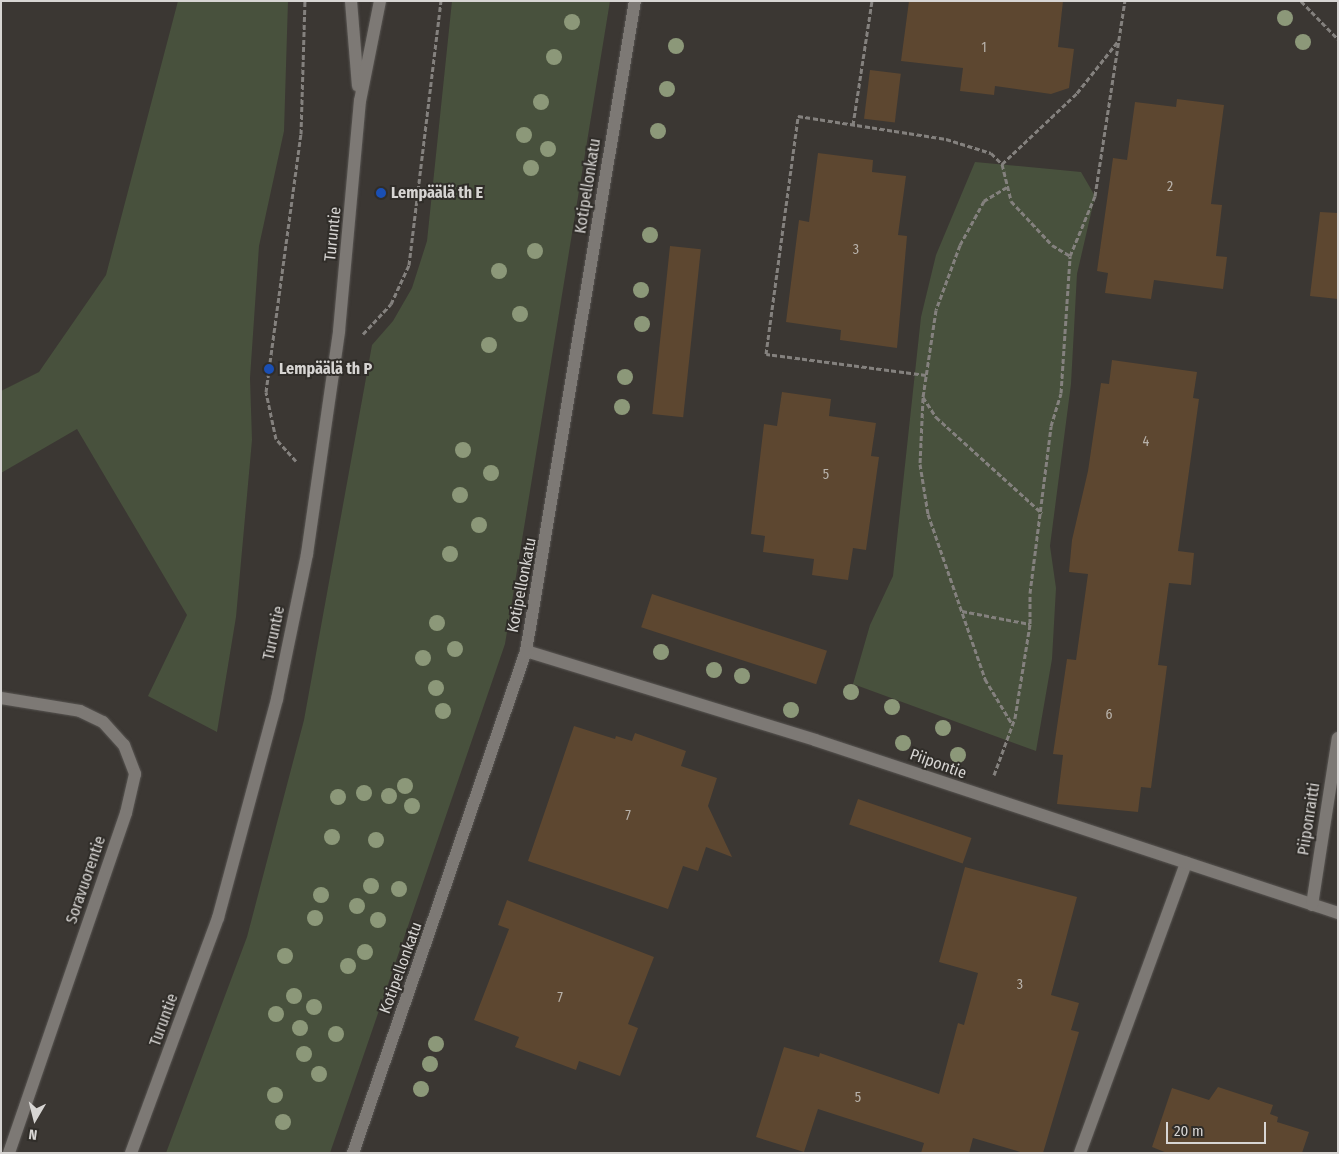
<!DOCTYPE html>
<html>
<head>
<meta charset="utf-8">
<style>
  body { margin:0 }
  #map { position:relative; width:1339px; height:1154px; overflow:hidden; background:#3b3733; font-family:"Fira Sans Condensed",sans-serif }
  div>[style] { position:absolute }
  [style*='--x'] { left:calc(var(--x)*1px); top:calc(var(--y)*1px); width:calc(var(--w)*1px); rotate:calc(var(--a)*1deg) }
  .green>* { inset:0; background:#48513d }
  .building>* { inset:0; background:#5d4730; transform-origin:0 0 }
  .path>* { height:3px; margin-top:-1.5px; transform-origin:0; background:repeating-linear-gradient(90deg,#84817e 0 5px,transparent 0 7.5px) }
  .roads { filter:drop-shadow(0 0 1px #585552) drop-shadow(0 0 1px #585552) }
  .service>* { height:12px; margin:-6px; padding:0 6px; transform-origin:6px; border-radius:6px; background:#7d7975 }
  .minor>* { height:12px; margin:-6px; padding:0 6px; transform-origin:6px; border-radius:6px; background:#7d7975 }
  .secondary>* { height:12px; margin:-6px; padding:0 6px; transform-origin:6px; border-radius:6px; background:#7d7975 }
  .trees>* { width:16px; height:16px; margin:-8px; border-radius:50%; background:#8c9879 }
  .dots>* { width:14px; height:14px; translate:-50% -50%; box-sizing:border-box; border:2px solid #302d29; border-radius:50% }
  span { translate:-50% -50%; white-space:nowrap; text-align:center; line-height:1.15; -webkit-text-stroke:4px #302d29; paint-order:stroke }
  .number-label { font-size:14px; color:#b8b2aa }
  .number-label span { -webkit-text-stroke-width:0 }
  .street-label { font-size:16px; color:#d7d5d3 }
  .poi-label { font-size:16px; color:#d7d5d3; font-weight:700 }
  .left { translate:0 -50%; text-align:left }
  .frame { position:absolute; inset:0; border:2px solid #d7d5d3; pointer-events:none }
  .north { position:absolute; left:10px; top:1094px; width:50px; height:50px; -webkit-text-stroke:4px #302d29; paint-order:stroke; rotate:188deg; font-size:14px; font-weight:700; line-height:20px; text-align:center; color:#d7d5d3 }
  .north::after { content:''; display:block; margin:auto; width:18px; height:22px; background:#d7d5d3; clip-path:polygon(50% 0,100% 100%,50% 72%,0 100%) }
  .scale { position:absolute; left:1166px; top:1122px; width:100px; height:22px; box-sizing:border-box; border:2px solid #d7d5d3; border-top:0; padding-left:6px; font-size:15px; line-height:18px; white-space:nowrap; color:#d7d5d3; -webkit-text-stroke:4px #302d29; paint-order:stroke }
</style>
</head>
<body>
<div id="map">
  <div class="green">
    <i style="clip-path:polygon(178px 1px,288px 1px,284px 131px,259px 246px,250px 378px,252px 440px,236px 617px,217px 732px,148px 696px,187px 615px,77px 429px,1px 473px,1px 391px,39px 372px,106px 275px)"></i>
    <i style="clip-path:polygon(452px 1px,610px 1px,505px 644px,330px 1153px,166px 1153px,247px 937px,304px 720px,372px 345px,393px 321px,412px 288px,427px 241px)"></i>
    <i style="clip-path:polygon(975px 162px,1081px 172px,1095px 196px,1077px 274px,1071px 384px,1050px 546px,1056px 588px,1052px 659px,1036px 751px,853px 684px,870px 625px,893px 576px,921px 317px,936px 255px)"></i>
  </div>
  <div class="building">
    <i style="clip-path:polygon(909px 1px,1063px 1px,1058px 47px,1074px 49px,1069px 88px,1051px 94px,995px 86px,994px 95px,960px 91px,963px 68px,901px 61px)"></i>
    <i style="left:870px;top:70px;width:31px;height:49px;rotate:7deg"></i>
    <i style="clip-path:polygon(1177px 99px,1224px 105px,1211px 204px,1222px 205px,1216px 256px,1227px 257px,1223px 289px,1154px 280px,1151px 299px,1105px 293px,1108px 273px,1097px 271px,1113px 158px,1127px 160px,1135px 102px,1176px 107px)"></i>
    <i style="clip-path:polygon(818px 153px,873px 160px,872px 172px,906px 176px,898px 235px,907px 236px,897px 348px,840px 340px,841px 330px,786px 322px,799px 220px,809px 222px)"></i>
    <i style="clip-path:polygon(1320px 212px,1338px 213px,1338px 299px,1310px 296px)"></i>
    <i style="left:670px;top:246px;width:31px;height:169px;rotate:6deg"></i>
    <i style="clip-path:polygon(1112px 360px,1197px 372px,1193px 398px,1199px 399px,1178px 551px,1194px 553px,1191px 585px,1169px 583px,1158px 665px,1167px 666px,1151px 788px,1141px 787px,1138px 812px,1057px 804px,1063px 755px,1053px 754px,1067px 659px,1076px 660px,1088px 574px,1069px 572px,1072px 540px,1088px 471px,1101px 383px,1109px 384px)"></i>
    <i style="clip-path:polygon(782px 392px,831px 399px,829px 416px,876px 423px,871px 456px,879px 457px,866px 550px,853px 548px,848px 580px,812px 575px,814px 559px,763px 552px,765px 536px,751px 534px,764px 424px,777px 426px)"></i>
    <i style="left:652px;top:594px;width:184px;height:35px;rotate:18deg"></i>
    <i style="clip-path:polygon(574px 726px,615px 739px,616px 736px,632px 741px,635px 733px,686px 751px,681px 766px,717px 778px,708px 806px,732px 857px,706px 847px,698px 871px,683px 866px,668px 909px,528px 861px)"></i>
    <i style="left:858px;top:799px;width:120px;height:27px;rotate:19deg"></i>
    <i style="clip-path:polygon(965px 867px,1077px 897px,1051px 995px,1079px 1003px,1071px 1030px,1079px 1032px,1043px 1153px,1024px 1153px,973px 1138px,969px 1153px,921px 1153px,924px 1143px,818px 1109px,804px 1152px,756px 1137px,784px 1047px,819px 1057px,820px 1053px,939px 1094px,958px 1023px,964px 1025px,978px 973px,939px 962px)"></i>
    <i style="clip-path:polygon(507px 900px,654px 957px,628px 1024px,638px 1028px,620px 1076px,579px 1061px,576px 1070px,515px 1047px,519px 1037px,474px 1020px,509px 929px,498px 925px)"></i>
    <i style="clip-path:polygon(1218px 1087px,1273px 1105px,1270px 1114px,1278px 1117px,1277px 1122px,1309px 1132px,1302px 1153px,1167px 1153px,1152px 1147px,1172px 1088px,1209px 1100px)"></i>
  </div>
  <div class="path">
    <i style="--x:1301;--y:1;--w:53;--a:45.8"></i>
    <i style="--x:853;--y:125;--w:125;--a:-81.3"></i>
    <i style="--x:1002;--y:164;--w:103;--a:-43.4"></i>
    <i style="--x:1077;--y:93;--w:66;--a:-51.7"></i>
    <i style="--x:1007;--y:187;--w:27;--a:149"></i>
    <i style="--x:984;--y:201;--w:50;--a:118.6"></i>
    <i style="--x:960;--y:245;--w:69;--a:110.3"></i>
    <i style="--x:936;--y:310;--w:88;--a:98.5"></i>
    <i style="--x:923;--y:397;--w:24;--a:57"></i>
    <i style="--x:936;--y:417;--w:143;--a:42.2"></i>
    <i style="--x:363;--y:334;--w:41;--a:-47"></i>
    <i style="--x:391;--y:304;--w:43;--a:-65.2"></i>
    <i style="--x:409;--y:265;--w:266;--a:-83.1"></i>
    <i style="--x:926;--y:375;--w:161;--a:-172.5"></i>
    <i style="--x:766;--y:354;--w:240;--a:-82.3"></i>
    <i style="--x:798;--y:116;--w:150;--a:8.8"></i>
    <i style="--x:946;--y:139;--w:47;--a:17.3"></i>
    <i style="--x:991;--y:153;--w:16;--a:45"></i>
    <i style="--x:1002;--y:164;--w:38;--a:76"></i>
    <i style="--x:1011;--y:201;--w:60;--a:47"></i>
    <i style="--x:1052;--y:245;--w:21;--a:31"></i>
    <i style="--x:923;--y:398;--w:66;--a:92.6"></i>
    <i style="--x:920;--y:464;--w:51;--a:80.9"></i>
    <i style="--x:928;--y:514;--w:175;--a:70.9"></i>
    <i style="--x:985;--y:679;--w:52;--a:59"></i>
    <i style="--x:296;--y:461;--w:30;--a:-132"></i>
    <i style="--x:276;--y:439;--w:48;--a:-102"></i>
    <i style="--x:266;--y:392;--w:260;--a:-82.3"></i>
    <i style="--x:301;--y:134;--w:133;--a:-88.3"></i>
    <i style="--x:962;--y:611;--w:69;--a:10.8"></i>
    <i style="--x:994;--y:775;--w:61;--a:-69.8"></i>
    <i style="--x:1015;--y:718;--w:95;--a:-80.9"></i>
    <i style="--x:1030;--y:624;--w:31;--a:-90"></i>
    <i style="--x:1030;--y:593;--w:168;--a:-82.8"></i>
    <i style="--x:1051;--y:426;--w:34;--a:-73"></i>
    <i style="--x:1061;--y:393;--w:137;--a:-86.2"></i>
    <i style="--x:1070;--y:256;--w:65;--a:-67.4"></i>
    <i style="--x:1095;--y:196;--w:197;--a:-81.3"></i>
  </div>
  <div class="roads">
    <div class="service">
      <i style="--x:1080;--y:1153;--w:309;--a:-69.9"></i>
    </div>
    <div class="minor">
      <i style="--x:526;--y:651;--w:302;--a:17.1"></i>
      <i style="--x:815;--y:740;--w:551;--a:18.3"></i>
      <i style="--x:1;--y:698;--w:80;--a:9.3"></i>
      <i style="--x:80;--y:711;--w:25;--a:26"></i>
      <i style="--x:103;--y:722;--w:31;--a:48"></i>
      <i style="--x:124;--y:745;--w:31;--a:69"></i>
      <i style="--x:135;--y:774;--w:40;--a:103"></i>
      <i style="--x:126;--y:813;--w:360;--a:109"></i>
      <i style="--x:1312;--y:905;--w:169;--a:-81.2"></i>
      <i style="--x:353;--y:1153;--w:531;--a:-70.98"></i>
      <i style="--x:526;--y:651;--w:659;--a:-80.48"></i>
    </div>
    <div class="secondary">
      <i style="--x:351;--y:1;--w:85;--a:85.3"></i>
      <i style="--x:131;--y:1153;--w:251;--a:-69.7"></i>
      <i style="--x:218;--y:918;--w:227;--a:-74.9"></i>
      <i style="--x:277;--y:699;--w:148;--a:-78.3"></i>
      <i style="--x:307;--y:554;--w:225;--a:-81.8"></i>
      <i style="--x:339;--y:331;--w:231;--a:-84.8"></i>
      <i style="--x:360;--y:101;--w:102;--a:-78.7"></i>
    </div>
  </div>
  <div class="trees">
    <i style="left:1285px;top:18px"></i>
    <i style="left:572px;top:22px"></i>
    <i style="left:1303px;top:42px"></i>
    <i style="left:676px;top:46px"></i>
    <i style="left:554px;top:57px"></i>
    <i style="left:667px;top:89px"></i>
    <i style="left:541px;top:102px"></i>
    <i style="left:658px;top:131px"></i>
    <i style="left:524px;top:135px"></i>
    <i style="left:548px;top:149px"></i>
    <i style="left:531px;top:168px"></i>
    <i style="left:650px;top:235px"></i>
    <i style="left:535px;top:251px"></i>
    <i style="left:499px;top:271px"></i>
    <i style="left:641px;top:290px"></i>
    <i style="left:520px;top:314px"></i>
    <i style="left:642px;top:324px"></i>
    <i style="left:489px;top:345px"></i>
    <i style="left:625px;top:377px"></i>
    <i style="left:622px;top:407px"></i>
    <i style="left:463px;top:450px"></i>
    <i style="left:491px;top:473px"></i>
    <i style="left:460px;top:495px"></i>
    <i style="left:479px;top:525px"></i>
    <i style="left:450px;top:554px"></i>
    <i style="left:437px;top:623px"></i>
    <i style="left:455px;top:649px"></i>
    <i style="left:661px;top:652px"></i>
    <i style="left:423px;top:658px"></i>
    <i style="left:714px;top:670px"></i>
    <i style="left:742px;top:676px"></i>
    <i style="left:436px;top:688px"></i>
    <i style="left:851px;top:692px"></i>
    <i style="left:892px;top:707px"></i>
    <i style="left:791px;top:710px"></i>
    <i style="left:443px;top:711px"></i>
    <i style="left:943px;top:728px"></i>
    <i style="left:903px;top:743px"></i>
    <i style="left:958px;top:755px"></i>
    <i style="left:405px;top:786px"></i>
    <i style="left:364px;top:793px"></i>
    <i style="left:389px;top:796px"></i>
    <i style="left:338px;top:797px"></i>
    <i style="left:412px;top:806px"></i>
    <i style="left:332px;top:837px"></i>
    <i style="left:376px;top:840px"></i>
    <i style="left:371px;top:886px"></i>
    <i style="left:399px;top:889px"></i>
    <i style="left:321px;top:895px"></i>
    <i style="left:357px;top:906px"></i>
    <i style="left:315px;top:918px"></i>
    <i style="left:378px;top:920px"></i>
    <i style="left:365px;top:952px"></i>
    <i style="left:285px;top:956px"></i>
    <i style="left:348px;top:966px"></i>
    <i style="left:294px;top:996px"></i>
    <i style="left:314px;top:1007px"></i>
    <i style="left:276px;top:1014px"></i>
    <i style="left:300px;top:1028px"></i>
    <i style="left:336px;top:1034px"></i>
    <i style="left:436px;top:1044px"></i>
    <i style="left:304px;top:1054px"></i>
    <i style="left:430px;top:1064px"></i>
    <i style="left:319px;top:1074px"></i>
    <i style="left:421px;top:1089px"></i>
    <i style="left:275px;top:1095px"></i>
    <i style="left:283px;top:1122px"></i>
  </div>
  <div class="dots">
    <i style="left:381px;top:193px;background:#1a4fb4"></i>
    <i style="left:269px;top:369px;background:#1a4fb4"></i>
  </div>
  <div class="number-label">
    <span style="left:984px;top:48px">1</span>
    <span style="left:1170px;top:187px">2</span>
    <span style="left:856px;top:250px">3</span>
    <span style="left:1146px;top:442px">4</span>
    <span style="left:826px;top:475px">5</span>
    <span style="left:1109px;top:715px">6</span>
    <span style="left:628px;top:816px">7</span>
    <span style="left:1020px;top:985px">3</span>
    <span style="left:560px;top:998px">7</span>
    <span style="left:858px;top:1098px">5</span>
  </div>
  <div class="street-label">
    <span style="left:588px;top:186px;rotate:-81deg">Kotipellonkatu</span>
    <span style="left:333px;top:234px;rotate:-84deg">Turuntie</span>
    <span style="left:522px;top:585px;rotate:-79deg">Kotipellonkatu</span>
    <span style="left:274px;top:633px;rotate:-78deg">Turuntie</span>
    <span style="left:938px;top:764px;rotate:20deg">Piipontie</span>
    <span style="left:1309px;top:819px;rotate:-81deg">Piiponraitti</span>
    <span style="left:86px;top:880px;rotate:-71deg">Soravuorentie</span>
    <span style="left:401px;top:968px;rotate:-70deg">Kotipellonkatu</span>
    <span style="left:164px;top:1020px;rotate:-70deg">Turuntie</span>
  </div>
  <div class="poi-label">
    <span class="left" style="left:391px;top:193px">Lempäälä th E</span>
    <span class="left" style="left:279px;top:369px">Lempäälä th P</span>
  </div>
  <div class="frame"></div>
  <div class="north">N</div>
  <div class="scale">20 m</div>
</div>
</body>
</html>
